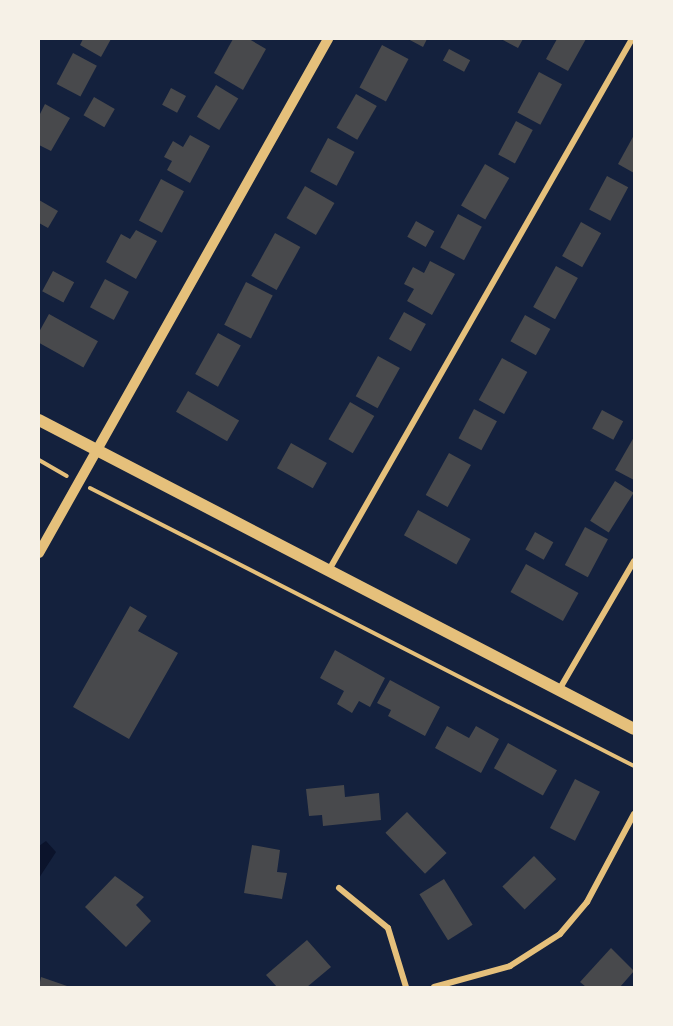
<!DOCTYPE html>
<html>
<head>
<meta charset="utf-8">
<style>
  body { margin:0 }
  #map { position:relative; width:673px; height:1026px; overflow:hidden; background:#14213d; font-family:Poppins,sans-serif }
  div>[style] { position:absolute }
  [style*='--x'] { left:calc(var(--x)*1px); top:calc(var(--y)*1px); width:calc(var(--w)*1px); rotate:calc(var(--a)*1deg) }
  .water>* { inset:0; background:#0b132b }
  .building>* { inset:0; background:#48494c; transform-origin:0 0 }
  .path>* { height:4px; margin:-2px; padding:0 2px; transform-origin:2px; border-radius:2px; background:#e5c07b }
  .minor>* { height:6px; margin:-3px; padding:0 3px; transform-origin:3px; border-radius:3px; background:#e5c07b }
  .tertiary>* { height:10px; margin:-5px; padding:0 5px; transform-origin:5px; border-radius:5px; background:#e5c07b }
  .secondary>* { height:12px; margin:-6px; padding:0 6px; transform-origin:6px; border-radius:6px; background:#e5c07b }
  span { translate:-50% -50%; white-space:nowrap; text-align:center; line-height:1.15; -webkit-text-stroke:4.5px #f6f1e7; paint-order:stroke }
  .frame { position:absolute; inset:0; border:40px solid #f6f1e7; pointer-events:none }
</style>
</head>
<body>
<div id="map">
  <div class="water">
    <i style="clip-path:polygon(46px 841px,56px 852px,39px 878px,39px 846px)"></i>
  </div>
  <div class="building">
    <i style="clip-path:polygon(83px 39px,111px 39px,101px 57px,80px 45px)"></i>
    <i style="clip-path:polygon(233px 39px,249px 39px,266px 49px,243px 90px,214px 73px)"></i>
    <i style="clip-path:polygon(408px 39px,427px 39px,423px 47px)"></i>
    <i style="clip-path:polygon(501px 39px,523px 39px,518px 48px)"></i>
    <i style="clip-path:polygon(557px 39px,586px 39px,568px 71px,546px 59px)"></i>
    <i style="left:382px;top:45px;width:30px;height:48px;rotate:28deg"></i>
    <i style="left:449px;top:49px;width:24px;height:13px;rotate:28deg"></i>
    <i style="left:73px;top:53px;width:27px;height:35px;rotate:28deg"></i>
    <i style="left:539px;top:72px;width:26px;height:46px;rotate:28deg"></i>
    <i style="left:216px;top:85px;width:26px;height:37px;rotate:31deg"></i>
    <i style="left:171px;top:88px;width:17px;height:19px;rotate:28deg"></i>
    <i style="left:356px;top:94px;width:24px;height:39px;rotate:30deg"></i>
    <i style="left:94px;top:97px;width:24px;height:21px;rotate:30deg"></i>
    <i style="clip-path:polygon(45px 104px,70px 118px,51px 151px,39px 145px,39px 116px)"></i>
    <i style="left:516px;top:121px;width:19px;height:38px;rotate:28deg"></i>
    <i style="clip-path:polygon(190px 135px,210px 146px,190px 183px,167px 170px,172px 161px,164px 157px,173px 141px,183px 147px)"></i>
    <i style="clip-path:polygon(634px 135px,634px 173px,618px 164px)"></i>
    <i style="left:328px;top:138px;width:30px;height:38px;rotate:28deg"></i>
    <i style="left:485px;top:164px;width:28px;height:48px;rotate:30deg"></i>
    <i style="left:607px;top:176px;width:24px;height:38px;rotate:28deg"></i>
    <i style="left:161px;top:179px;width:26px;height:47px;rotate:28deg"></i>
    <i style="left:305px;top:186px;width:34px;height:37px;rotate:30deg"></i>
    <i style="clip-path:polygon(39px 200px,58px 211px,48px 228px,39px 223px)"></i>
    <i style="left:458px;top:214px;width:27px;height:38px;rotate:28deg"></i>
    <i style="left:416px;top:221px;width:21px;height:18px;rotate:29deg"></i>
    <i style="left:581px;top:222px;width:23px;height:39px;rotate:29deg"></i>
    <i style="clip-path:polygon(136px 230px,157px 241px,136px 279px,106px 262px,121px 234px,130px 239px)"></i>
    <i style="left:275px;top:233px;width:29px;height:49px;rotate:29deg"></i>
    <i style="clip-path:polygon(430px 261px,455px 274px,432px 315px,407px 301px,414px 289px,404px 284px,413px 267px,424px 273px)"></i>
    <i style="left:556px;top:266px;width:25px;height:47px;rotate:29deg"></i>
    <i style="left:53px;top:271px;width:24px;height:23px;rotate:28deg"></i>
    <i style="left:105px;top:279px;width:27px;height:32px;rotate:28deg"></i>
    <i style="left:246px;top:282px;width:30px;height:48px;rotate:27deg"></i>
    <i style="left:404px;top:312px;width:25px;height:31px;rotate:29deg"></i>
    <i style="left:49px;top:314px;width:56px;height:30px;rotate:29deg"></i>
    <i style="left:525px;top:315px;width:29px;height:30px;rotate:29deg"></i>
    <i style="left:218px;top:333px;width:26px;height:47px;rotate:29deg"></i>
    <i style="left:378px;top:356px;width:25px;height:46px;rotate:29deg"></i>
    <i style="left:502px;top:358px;width:29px;height:48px;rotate:29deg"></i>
    <i style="left:188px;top:391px;width:59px;height:24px;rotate:30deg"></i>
    <i style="left:350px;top:402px;width:28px;height:43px;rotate:30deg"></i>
    <i style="left:474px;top:409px;width:26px;height:33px;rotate:28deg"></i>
    <i style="left:602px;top:410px;width:24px;height:21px;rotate:28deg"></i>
    <i style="clip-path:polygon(634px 437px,634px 480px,615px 470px)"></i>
    <i style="left:291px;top:443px;width:41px;height:29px;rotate:29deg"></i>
    <i style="left:449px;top:453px;width:25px;height:48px;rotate:29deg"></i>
    <i style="left:615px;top:481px;width:22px;height:47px;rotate:32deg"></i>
    <i style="left:418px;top:510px;width:60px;height:29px;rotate:29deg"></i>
    <i style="left:585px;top:527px;width:26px;height:43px;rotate:28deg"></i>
    <i style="left:535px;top:532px;width:21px;height:20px;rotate:29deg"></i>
    <i style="left:526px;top:564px;width:60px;height:32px;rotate:29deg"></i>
    <i style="clip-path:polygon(130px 606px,147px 616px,138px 631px,178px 653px,129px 739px,73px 707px)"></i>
    <i style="clip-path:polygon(335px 650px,385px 678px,370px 707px,359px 701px,352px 713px,337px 704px,344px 691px,320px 678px)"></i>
    <i style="clip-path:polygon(390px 680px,440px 707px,425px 736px,388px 716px,391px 710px,377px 703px)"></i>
    <i style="clip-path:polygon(447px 726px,469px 738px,476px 726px,499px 739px,481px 773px,435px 748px)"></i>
    <i style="left:508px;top:743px;width:56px;height:29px;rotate:29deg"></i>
    <i style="left:575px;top:779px;width:28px;height:55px;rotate:27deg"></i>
    <i style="clip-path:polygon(344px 785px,345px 797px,379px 793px,381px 820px,323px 826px,322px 815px,309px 816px,306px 789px)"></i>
    <i style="left:407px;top:812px;width:57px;height:30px;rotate:46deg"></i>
    <i style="clip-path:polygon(252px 845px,280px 850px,277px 872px,287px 873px,282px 899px,244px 893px)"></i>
    <i style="left:534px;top:856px;width:32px;height:44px;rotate:46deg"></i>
    <i style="clip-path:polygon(115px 876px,144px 897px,136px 905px,151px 921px,126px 947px,85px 907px)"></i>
    <i style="left:444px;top:879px;width:54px;height:29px;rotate:58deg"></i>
    <i style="clip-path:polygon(307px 940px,331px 967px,307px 987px,277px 987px,266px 975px)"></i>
    <i style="clip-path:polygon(611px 948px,634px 971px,620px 987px,586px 987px,580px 982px)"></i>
    <i style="clip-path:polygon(41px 977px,70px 987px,39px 987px)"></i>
  </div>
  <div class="path">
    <i style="--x:39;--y:460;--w:32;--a:30"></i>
    <i style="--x:90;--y:488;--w:611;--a:27.07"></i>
  </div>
  <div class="minor">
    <i style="--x:329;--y:570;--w:611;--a:-60.29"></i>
    <i style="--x:559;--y:690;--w:149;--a:-59.8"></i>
    <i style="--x:339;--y:888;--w:63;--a:39.2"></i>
    <i style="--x:388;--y:928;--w:62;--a:73"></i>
    <i style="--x:434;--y:987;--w:79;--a:-15.4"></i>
    <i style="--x:510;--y:966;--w:59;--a:-32.6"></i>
    <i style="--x:560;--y:934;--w:42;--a:-49.8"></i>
    <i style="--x:587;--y:902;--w:100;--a:-61.9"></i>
  </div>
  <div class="tertiary">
    <i style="--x:39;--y:553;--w:590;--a:-60.65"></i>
  </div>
  <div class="secondary">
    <i style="--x:39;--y:420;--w:670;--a:27.44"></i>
  </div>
  <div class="frame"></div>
</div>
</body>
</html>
